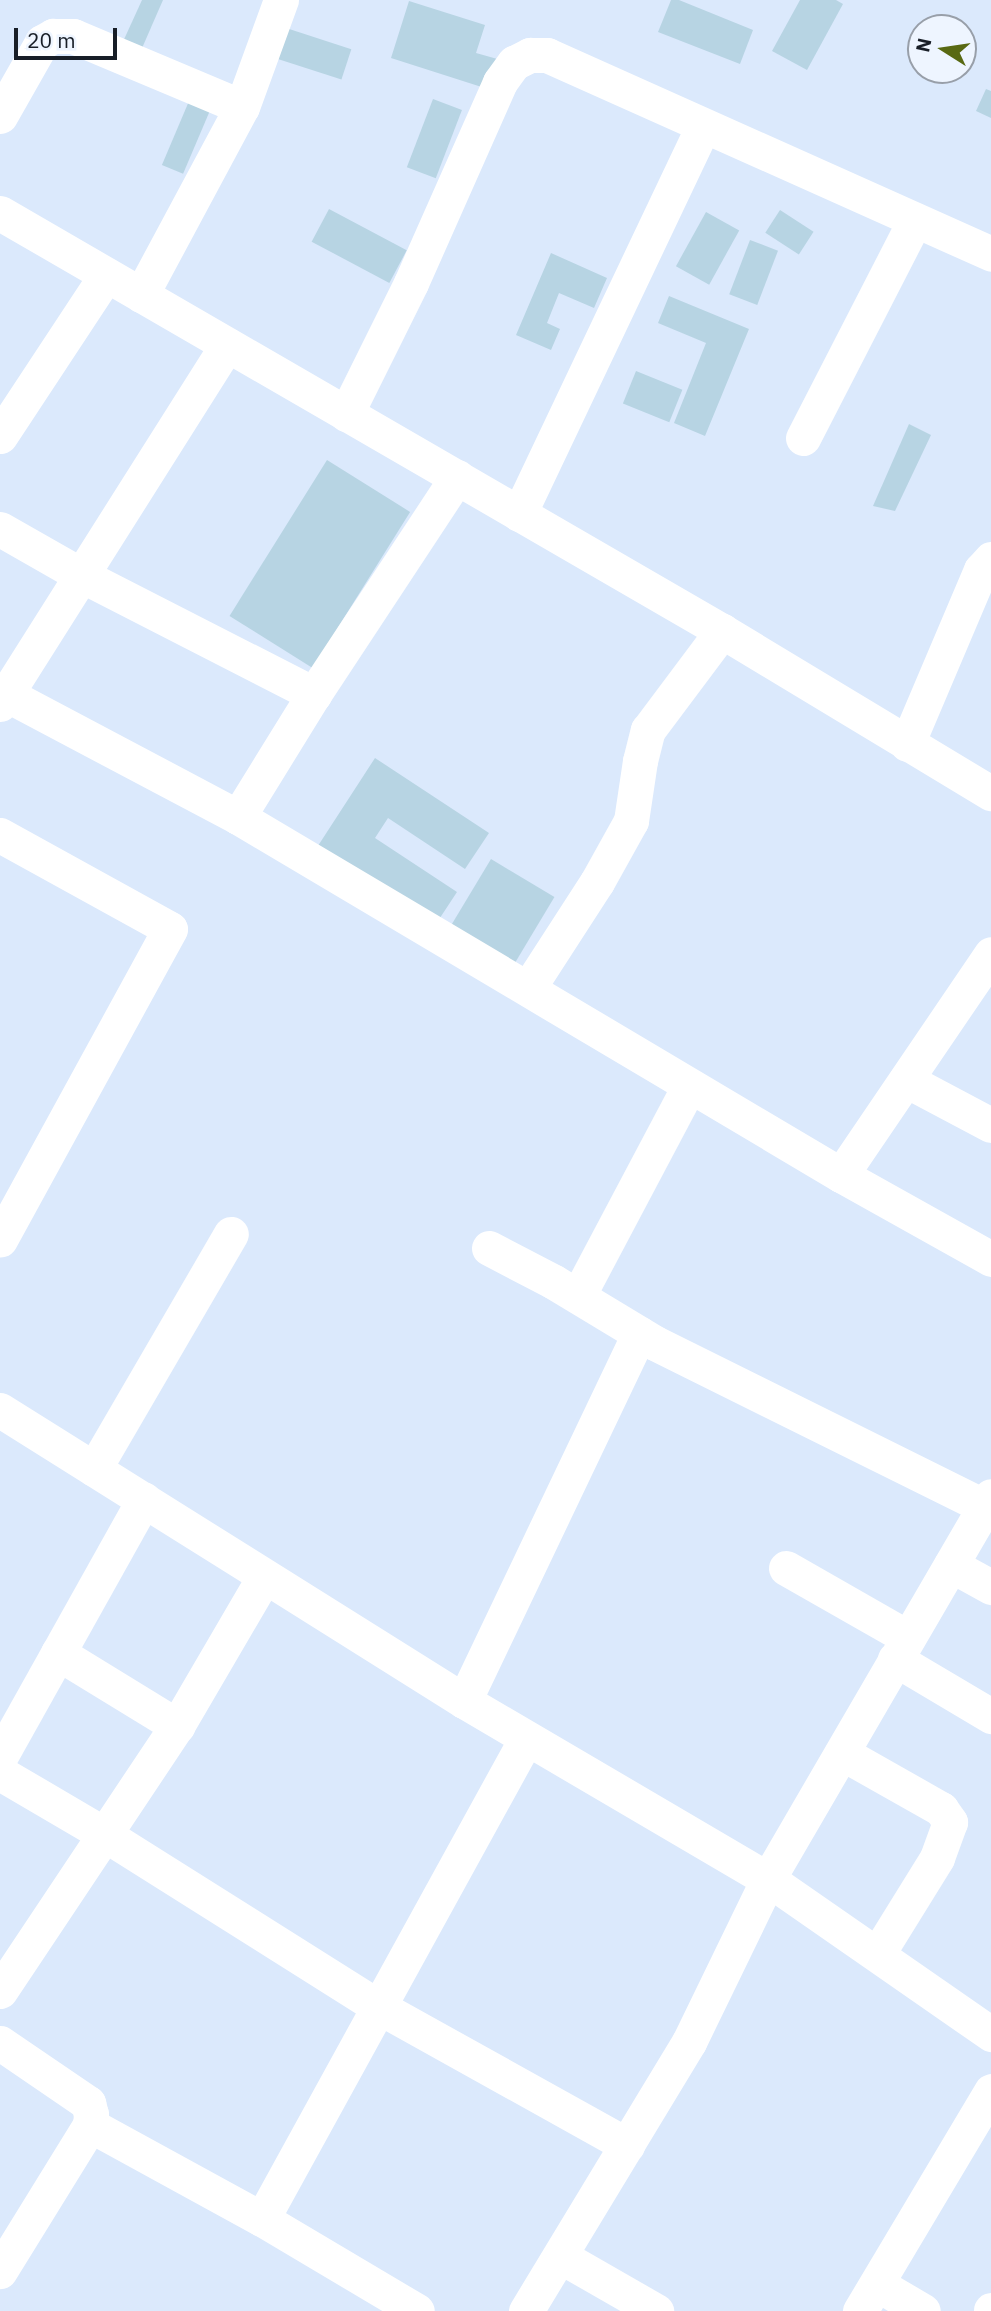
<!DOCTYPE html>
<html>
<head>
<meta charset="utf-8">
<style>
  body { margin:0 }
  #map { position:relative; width:991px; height:2311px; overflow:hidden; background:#dbe9fc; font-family:"IBM Plex Sans",sans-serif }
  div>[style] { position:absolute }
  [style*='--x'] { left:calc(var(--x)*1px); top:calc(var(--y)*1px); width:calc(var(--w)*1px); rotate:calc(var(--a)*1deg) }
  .building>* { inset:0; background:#b7d4e3; transform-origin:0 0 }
  .minor>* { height:35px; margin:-17.5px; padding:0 17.5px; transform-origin:17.5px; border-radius:17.5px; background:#fff }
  span { translate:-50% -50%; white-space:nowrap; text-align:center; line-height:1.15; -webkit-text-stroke:5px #eef5ff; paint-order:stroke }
  .north { position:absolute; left:907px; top:14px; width:70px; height:70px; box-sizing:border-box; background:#eef5ff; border:2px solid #989fa9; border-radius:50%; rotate:282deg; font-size:19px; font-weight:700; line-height:28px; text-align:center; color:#181e27 }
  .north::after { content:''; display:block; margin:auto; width:24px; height:32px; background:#586913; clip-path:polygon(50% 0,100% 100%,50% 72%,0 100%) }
  .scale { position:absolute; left:14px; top:28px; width:103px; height:32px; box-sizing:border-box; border:4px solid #181e27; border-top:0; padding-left:9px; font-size:21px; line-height:24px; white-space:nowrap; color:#181e27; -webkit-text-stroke:5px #eef5ff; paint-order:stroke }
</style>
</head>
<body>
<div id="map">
  <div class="building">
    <i style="clip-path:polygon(142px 0,163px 0,139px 55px,121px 46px)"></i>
    <i style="clip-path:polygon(671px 0,679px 0,753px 30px,740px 64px,658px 32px)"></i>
    <i style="clip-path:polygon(800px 0,836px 0,843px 4px,807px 70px,772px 51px)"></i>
    <i style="clip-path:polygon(409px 1px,485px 25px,476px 53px,501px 60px,491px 90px,391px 58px)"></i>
    <i style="left:280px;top:26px;width:75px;height:32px;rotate:18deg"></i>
    <i style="clip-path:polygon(986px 89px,991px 91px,991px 118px,976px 111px)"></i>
    <i style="left:192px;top:94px;width:23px;height:77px;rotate:23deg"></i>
    <i style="left:433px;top:99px;width:31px;height:73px;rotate:21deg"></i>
    <i style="left:329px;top:209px;width:88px;height:37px;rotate:28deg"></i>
    <i style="left:780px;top:210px;width:40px;height:27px;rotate:33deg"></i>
    <i style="left:706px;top:212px;width:38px;height:62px;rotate:29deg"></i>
    <i style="left:750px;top:240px;width:30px;height:58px;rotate:21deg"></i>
    <i style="clip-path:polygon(551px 253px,607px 278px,594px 308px,559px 293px,547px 323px,560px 329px,551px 350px,516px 335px)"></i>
    <i style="clip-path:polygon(669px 296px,749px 329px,705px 436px,674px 423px,706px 343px,658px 323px)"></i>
    <i style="left:636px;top:371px;width:50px;height:35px;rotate:22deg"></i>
    <i style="clip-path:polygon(909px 424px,931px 435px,895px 511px,873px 506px)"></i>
    <i style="left:327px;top:460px;width:98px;height:184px;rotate:32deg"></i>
    <i style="clip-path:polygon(375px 758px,489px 833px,465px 869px,388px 818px,375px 838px,457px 892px,432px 930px,314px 852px)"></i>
    <i style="left:491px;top:859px;width:74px;height:82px;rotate:31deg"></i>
  </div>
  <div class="minor">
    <i style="--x:0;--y:116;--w:85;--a:-60.4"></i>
    <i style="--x:42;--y:42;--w:13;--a:-29"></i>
    <i style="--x:53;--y:36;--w:20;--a:0"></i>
    <i style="--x:73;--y:36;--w:183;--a:22.8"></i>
    <i style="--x:0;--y:213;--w:834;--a:30.07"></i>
    <i style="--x:722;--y:631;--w:314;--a:31.1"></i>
    <i style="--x:141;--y:295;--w:213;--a:-61.8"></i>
    <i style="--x:242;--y:107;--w:114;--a:-70"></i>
    <i style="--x:346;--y:414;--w:146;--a:-63.6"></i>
    <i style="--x:411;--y:283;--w:220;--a:-66.1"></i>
    <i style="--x:500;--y:82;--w:24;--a:-54"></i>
    <i style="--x:514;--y:63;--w:18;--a:-27"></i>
    <i style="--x:530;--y:55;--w:17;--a:0"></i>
    <i style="--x:547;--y:55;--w:487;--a:24.1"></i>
    <i style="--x:0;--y:436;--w:193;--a:-56.6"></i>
    <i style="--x:803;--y:438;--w:245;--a:-62.8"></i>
    <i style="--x:519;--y:514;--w:429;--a:-64.6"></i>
    <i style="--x:0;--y:529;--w:93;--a:29.6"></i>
    <i style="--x:81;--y:575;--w:262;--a:27.1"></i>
    <i style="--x:0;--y:691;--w:269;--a:27.9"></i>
    <i style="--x:238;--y:817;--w:701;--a:30.7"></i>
    <i style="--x:841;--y:1175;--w:172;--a:29.2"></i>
    <i style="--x:0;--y:704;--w:425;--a:-57.7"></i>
    <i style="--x:907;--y:744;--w:189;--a:-67"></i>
    <i style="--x:981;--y:570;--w:15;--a:-48"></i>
    <i style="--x:238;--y:817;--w:145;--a:-58.3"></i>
    <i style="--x:314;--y:694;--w:260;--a:-56.6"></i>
    <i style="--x:0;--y:835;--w:194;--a:28.9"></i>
    <i style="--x:170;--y:929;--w:354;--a:118.7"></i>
    <i style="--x:529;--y:987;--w:125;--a:-57.1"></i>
    <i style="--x:597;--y:882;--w:70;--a:-60.9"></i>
    <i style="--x:631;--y:821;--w:61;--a:-81.5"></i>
    <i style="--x:640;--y:761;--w:32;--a:-76"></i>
    <i style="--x:648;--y:730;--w:124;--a:-53.2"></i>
    <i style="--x:906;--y:1080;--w:96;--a:27.9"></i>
    <i style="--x:841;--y:1175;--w:267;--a:-55.8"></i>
    <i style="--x:489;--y:1248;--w:73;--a:27.6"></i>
    <i style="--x:554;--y:1282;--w:118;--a:31.1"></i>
    <i style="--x:655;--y:1343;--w:367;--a:26.4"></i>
    <i style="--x:578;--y:1296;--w:238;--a:-62.1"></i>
    <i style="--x:0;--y:1410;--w:548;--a:32.09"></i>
    <i style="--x:464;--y:1701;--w:352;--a:30.4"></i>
    <i style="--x:768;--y:1879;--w:272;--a:34.8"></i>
    <i style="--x:94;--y:1469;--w:272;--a:-59.8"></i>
    <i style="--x:951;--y:1565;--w:46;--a:28.8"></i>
    <i style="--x:786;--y:1568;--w:139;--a:29.7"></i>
    <i style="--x:58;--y:1653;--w:140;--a:31.5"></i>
    <i style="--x:895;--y:1659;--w:112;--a:30.7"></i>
    <i style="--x:464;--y:1701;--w:407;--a:-64.5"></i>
    <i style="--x:842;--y:1753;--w:114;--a:29.5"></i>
    <i style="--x:941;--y:1809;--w:16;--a:55"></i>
    <i style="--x:950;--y:1822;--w:38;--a:110"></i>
    <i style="--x:937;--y:1858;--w:112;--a:121.8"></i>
    <i style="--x:0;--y:1757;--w:295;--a:-60.8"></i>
    <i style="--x:0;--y:1773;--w:121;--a:30.4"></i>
    <i style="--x:104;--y:1834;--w:325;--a:32.2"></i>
    <i style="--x:379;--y:2007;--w:284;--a:29.1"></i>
    <i style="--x:0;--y:1991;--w:319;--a:-56.3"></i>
    <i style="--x:177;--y:1726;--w:173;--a:-59.7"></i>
    <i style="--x:0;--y:2043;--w:107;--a:34.3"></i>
    <i style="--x:88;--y:2103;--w:11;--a:75"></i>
    <i style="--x:91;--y:2114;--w:11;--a:95"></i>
    <i style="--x:90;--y:2125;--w:172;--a:121.7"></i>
    <i style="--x:90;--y:2125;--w:196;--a:28.7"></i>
    <i style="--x:262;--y:2219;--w:180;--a:30.7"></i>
    <i style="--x:262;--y:2219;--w:548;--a:-61.19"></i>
    <i style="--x:560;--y:2256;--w:111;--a:29.8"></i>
    <i style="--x:877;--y:2284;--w:53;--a:30.4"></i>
    <i style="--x:526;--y:2311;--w:315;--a:-58.8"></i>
    <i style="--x:689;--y:2042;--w:181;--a:-64.1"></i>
    <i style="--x:768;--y:1879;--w:443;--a:-59.8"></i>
    <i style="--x:860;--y:2311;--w:256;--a:-59.2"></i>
    <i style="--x:991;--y:2311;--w:1;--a:-90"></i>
  </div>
  <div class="north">N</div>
  <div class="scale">20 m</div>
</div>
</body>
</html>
